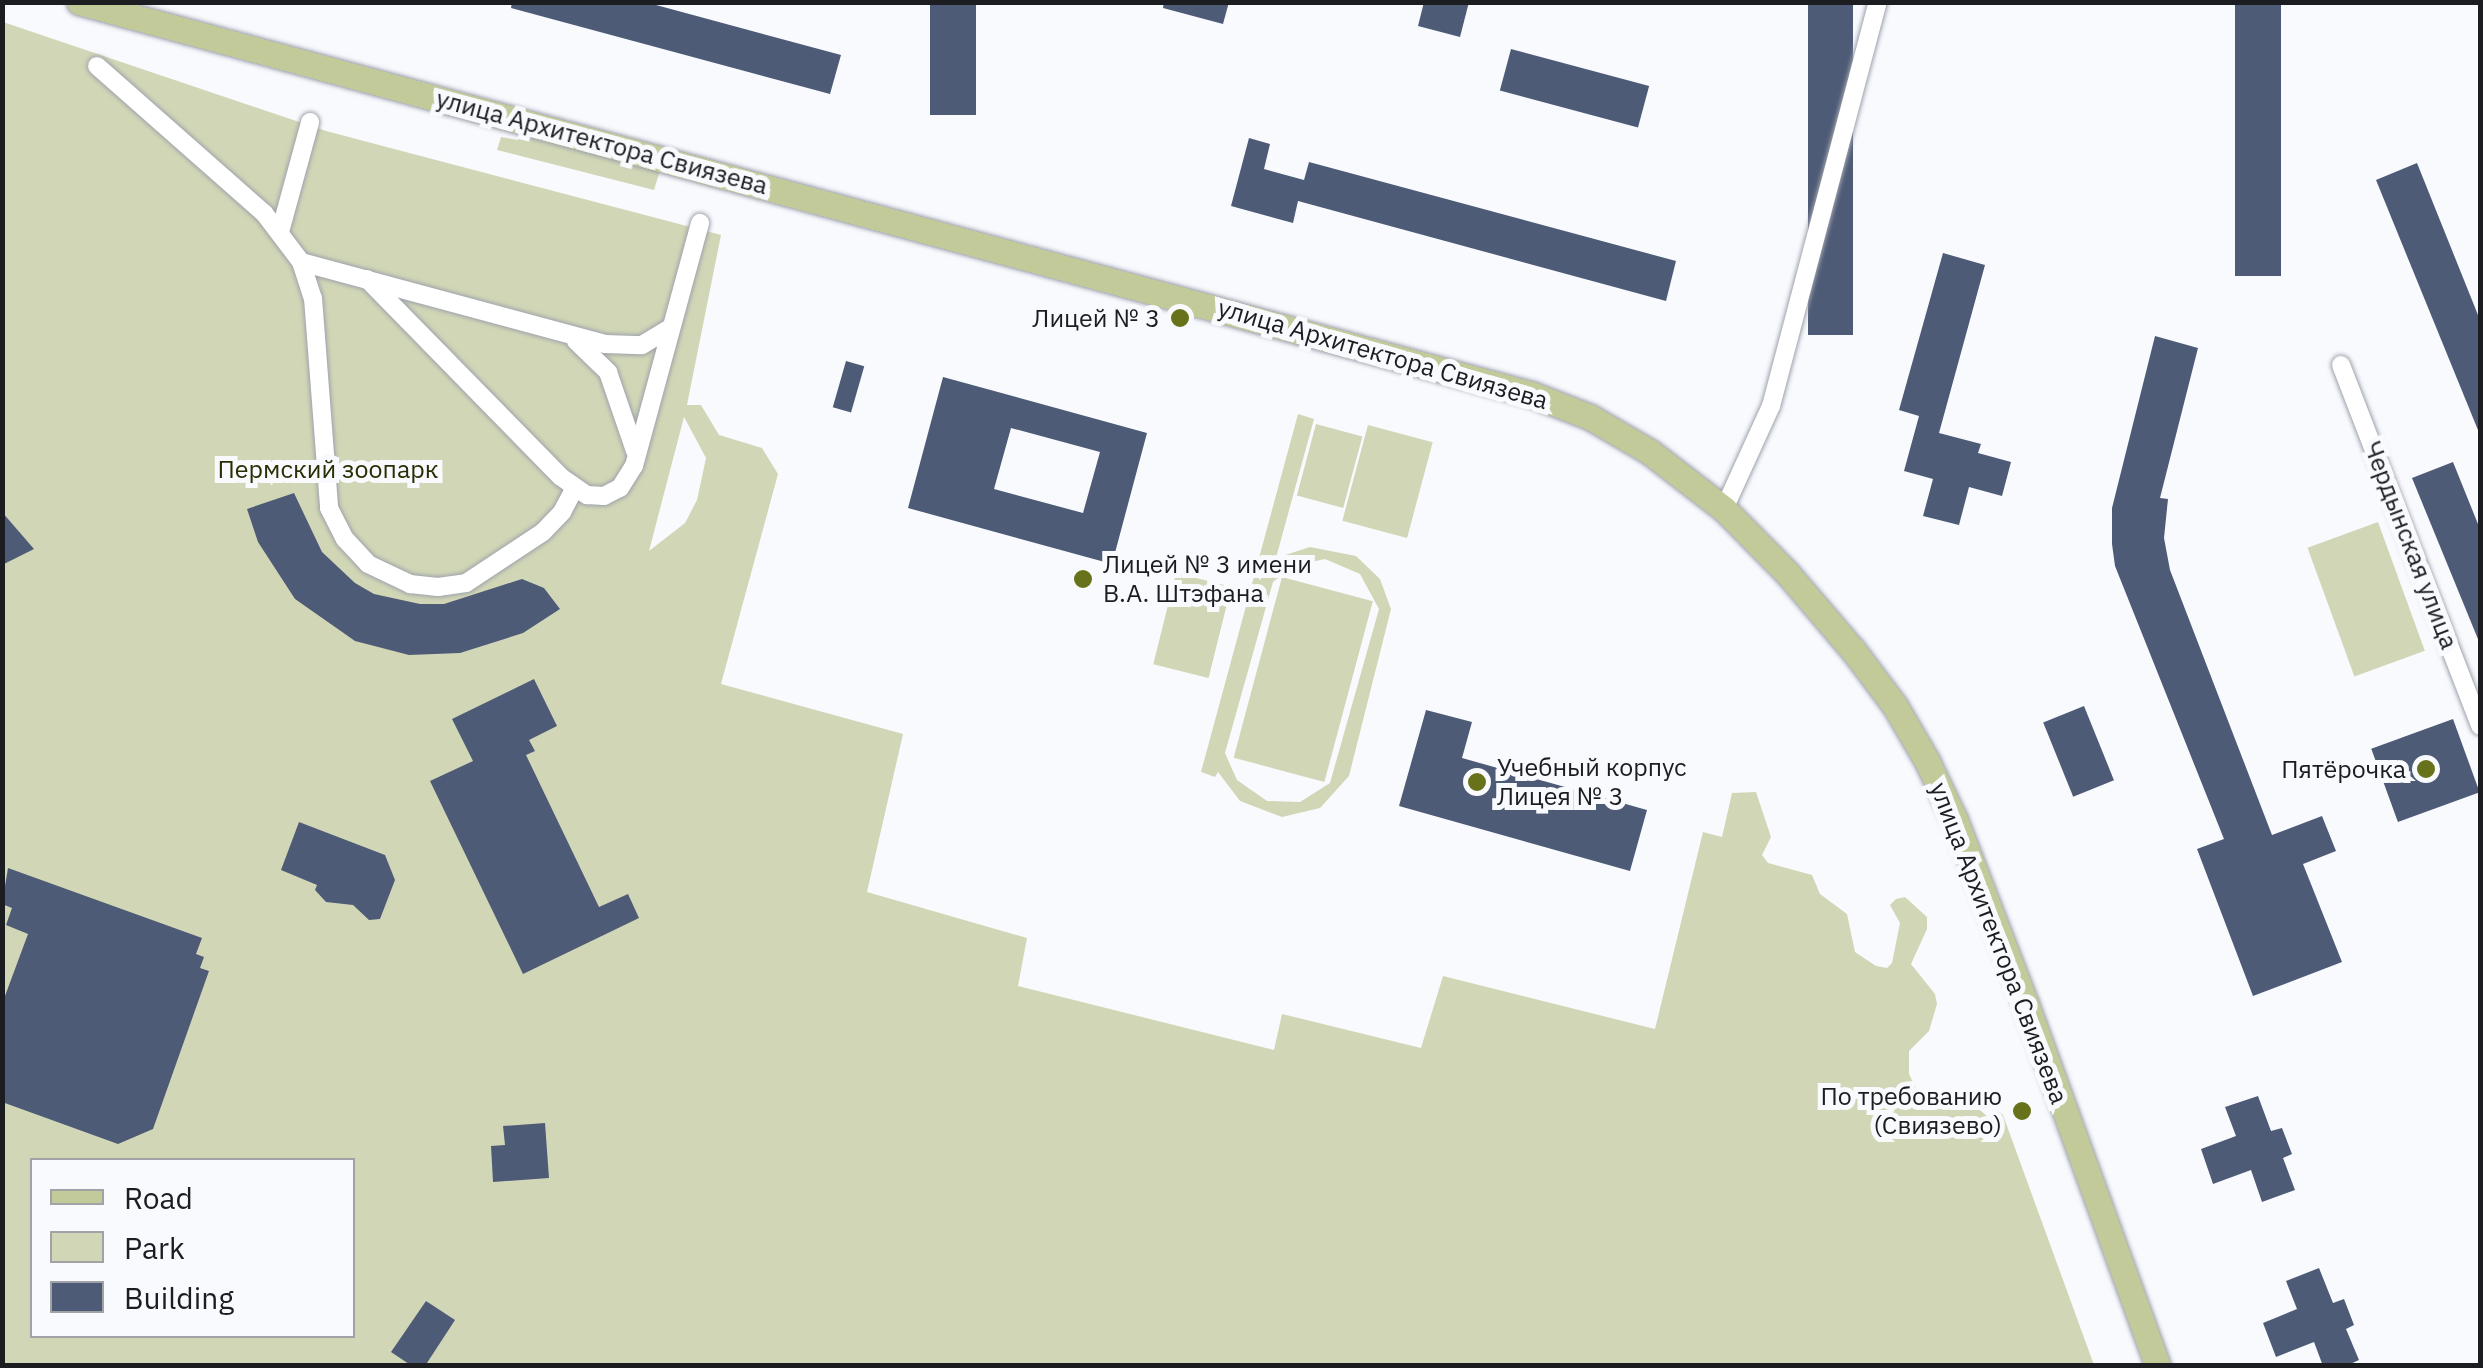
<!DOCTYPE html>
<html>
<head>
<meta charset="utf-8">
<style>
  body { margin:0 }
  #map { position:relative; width:2483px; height:1368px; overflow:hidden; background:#f8fafe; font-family:"IBM Plex Sans",sans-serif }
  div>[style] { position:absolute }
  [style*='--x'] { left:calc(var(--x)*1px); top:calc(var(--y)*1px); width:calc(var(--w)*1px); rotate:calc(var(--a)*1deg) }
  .green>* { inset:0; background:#d1d7b6; transform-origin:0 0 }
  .building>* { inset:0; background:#4e5b77; transform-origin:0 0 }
  .roads { filter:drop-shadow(0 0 2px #9ea2ab) drop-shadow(0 0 2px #9ea2ab) }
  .street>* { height:18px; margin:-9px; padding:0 9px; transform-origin:9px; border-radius:9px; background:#fff }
  .primary>* { height:25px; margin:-12.5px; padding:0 12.5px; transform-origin:12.5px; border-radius:12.5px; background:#c2ca9a }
  .dots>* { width:28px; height:28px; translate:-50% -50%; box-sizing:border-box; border:5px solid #f8fafe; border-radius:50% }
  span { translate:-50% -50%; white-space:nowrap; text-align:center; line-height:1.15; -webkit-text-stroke:10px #f8fafe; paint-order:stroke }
  .street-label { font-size:25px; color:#1b1d20 }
  .poi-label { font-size:25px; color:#1b1d20 }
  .right { translate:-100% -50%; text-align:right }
  .left { translate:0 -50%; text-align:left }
  .park-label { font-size:25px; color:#2a2f03 }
  .frame { position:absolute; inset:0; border:5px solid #1b1d20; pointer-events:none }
  .legend { position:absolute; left:30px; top:1158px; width:325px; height:180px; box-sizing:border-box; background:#f8fafe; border:2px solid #a0a2a5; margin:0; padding:12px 18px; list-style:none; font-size:30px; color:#1b1d20 }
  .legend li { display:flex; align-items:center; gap:20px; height:50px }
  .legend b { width:50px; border:2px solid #a0a2a5 }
</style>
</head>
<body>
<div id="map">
  <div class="green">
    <i style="clip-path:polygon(evenodd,3px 22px,326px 131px,721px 235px,687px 405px,701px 405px,719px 435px,762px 448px,778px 474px,721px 684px,903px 734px,867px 892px,1027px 938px,1018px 986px,1274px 1050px,1282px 1014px,1421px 1048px,1443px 976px,1655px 1029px,1703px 832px,1722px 837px,1732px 793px,1756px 792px,1771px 837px,1762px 855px,1768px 863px,1812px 875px,1820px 894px,1847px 914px,1855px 952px,1876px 966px,1887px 968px,1892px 963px,1900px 923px,1890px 905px,1896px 899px,1905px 897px,1927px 917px,1927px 929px,1911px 964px,1935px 994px,1937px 1004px,1929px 1031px,1909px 1051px,1909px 1074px,1922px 1101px,1932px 1108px,1944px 1109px,1965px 1093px,1975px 1092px,2003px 1115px,2094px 1365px,3px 1366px,3px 22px,684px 417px,706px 458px,697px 500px,685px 523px,649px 551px,684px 417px,3px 22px,32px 1160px,352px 1160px,352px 1336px,32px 1336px,32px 1160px)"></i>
    <i style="clip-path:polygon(522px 126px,662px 164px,654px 190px,497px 150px,501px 137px,518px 140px)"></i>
    <i style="clip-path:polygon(evenodd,1298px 414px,1314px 419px,1276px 558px,1310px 547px,1356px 556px,1380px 579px,1391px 609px,1349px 776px,1320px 808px,1282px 817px,1240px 801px,1218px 772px,1215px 777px,1201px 772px,1298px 414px,1325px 559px,1360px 574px,1379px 609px,1330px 783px,1300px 802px,1267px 801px,1237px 780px,1225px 753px,1273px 582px,1293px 566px,1325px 559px)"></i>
    <i style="left:1316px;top:424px;width:48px;height:74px;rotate:15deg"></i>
    <i style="left:1368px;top:425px;width:67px;height:99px;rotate:15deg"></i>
    <i style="left:2378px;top:522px;width:137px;height:75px;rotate:70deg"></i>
    <i style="left:1176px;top:573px;width:57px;height:94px;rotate:14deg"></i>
    <i style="left:1282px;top:577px;width:94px;height:187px;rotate:15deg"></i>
  </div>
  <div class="building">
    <i style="clip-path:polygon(512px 2px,645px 2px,841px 55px,830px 94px,511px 8px)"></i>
    <i style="left:930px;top:2px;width:46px;height:113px"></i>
    <i style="clip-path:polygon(1164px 2px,1229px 2px,1223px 24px,1163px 8px)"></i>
    <i style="clip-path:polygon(1424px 2px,1469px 2px,1460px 37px,1418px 26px)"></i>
    <i style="left:1808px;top:2px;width:45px;height:333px"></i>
    <i style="left:2235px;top:2px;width:46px;height:274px"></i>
    <i style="left:1511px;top:49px;width:143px;height:43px;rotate:15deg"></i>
    <i style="clip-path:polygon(1249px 138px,1270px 144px,1264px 169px,1304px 180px,1309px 162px,1676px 261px,1666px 301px,1298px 201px,1293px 223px,1231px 206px)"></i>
    <i style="clip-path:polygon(2417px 163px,2480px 320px,2480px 435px,2376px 180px)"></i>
    <i style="clip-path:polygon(1943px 253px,1985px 265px,1939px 433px,1981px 444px,1978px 453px,2011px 462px,2002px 496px,1969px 487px,1959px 525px,1923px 516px,1933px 479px,1904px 471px,1919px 416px,1899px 410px)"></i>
    <i style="clip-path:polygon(2155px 336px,2198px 348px,2160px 498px,2168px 499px,2164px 538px,2170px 570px,2272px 835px,2322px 816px,2336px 851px,2303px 864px,2342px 962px,2253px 996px,2197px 849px,2224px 839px,2115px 566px,2112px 544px,2112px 508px)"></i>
    <i style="left:846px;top:361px;width:19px;height:48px;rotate:16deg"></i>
    <i style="clip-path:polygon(evenodd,943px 377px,1147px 433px,1112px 564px,908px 508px,943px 377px,1011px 428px,1100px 452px,1083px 513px,994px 489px,1011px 428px)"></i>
    <i style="clip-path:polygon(2453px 462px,2480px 529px,2480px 644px,2412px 478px)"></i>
    <i style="clip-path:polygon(294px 493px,322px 552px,355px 583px,374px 594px,420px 604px,444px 604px,522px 579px,544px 588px,560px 609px,523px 633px,460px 653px,409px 655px,355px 641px,295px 599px,258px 542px,247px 509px)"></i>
    <i style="clip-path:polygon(2px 512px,34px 549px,2px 565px)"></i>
    <i style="clip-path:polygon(534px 679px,557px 726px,529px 740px,535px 751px,526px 755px,599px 907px,628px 894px,639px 918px,523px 974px,430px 781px,473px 761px,452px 719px)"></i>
    <i style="left:2084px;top:706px;width:80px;height:44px;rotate:68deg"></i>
    <i style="clip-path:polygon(1426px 710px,1472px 722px,1462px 758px,1647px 810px,1630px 871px,1399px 806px)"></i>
    <i style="left:2453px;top:719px;width:78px;height:87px;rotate:70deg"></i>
    <i style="clip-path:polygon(299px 822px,385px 855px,395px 880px,380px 919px,369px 920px,353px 905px,326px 902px,315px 890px,317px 885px,281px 870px)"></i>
    <i style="clip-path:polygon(8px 868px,202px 938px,196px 954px,204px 957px,200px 968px,209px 971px,153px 1129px,118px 1144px,2px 1102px,2px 1004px,28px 934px,6px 925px,12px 908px,2px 904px)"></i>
    <i style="clip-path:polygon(2258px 1096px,2271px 1131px,2282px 1128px,2292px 1154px,2283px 1158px,2295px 1190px,2262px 1202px,2251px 1170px,2213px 1184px,2201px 1149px,2236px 1136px,2225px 1107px)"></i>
    <i style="clip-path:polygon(545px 1123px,549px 1178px,493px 1182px,491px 1146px,505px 1145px,503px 1126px)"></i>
    <i style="clip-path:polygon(2319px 1268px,2333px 1303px,2344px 1299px,2354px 1325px,2346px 1329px,2359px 1360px,2346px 1366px,2323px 1366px,2314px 1342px,2276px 1357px,2263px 1323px,2297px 1309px,2286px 1281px)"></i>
    <i style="clip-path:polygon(426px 1301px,455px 1320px,425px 1366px,412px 1366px,391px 1352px)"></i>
  </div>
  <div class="roads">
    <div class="street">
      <i style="--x:97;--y:66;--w:222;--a:41.4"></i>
      <i style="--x:264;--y:213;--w:61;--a:52.9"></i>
      <i style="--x:301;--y:262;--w:38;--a:72"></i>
      <i style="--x:313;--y:298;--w:211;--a:85.6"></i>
      <i style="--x:329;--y:508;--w:35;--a:63"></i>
      <i style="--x:345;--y:539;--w:34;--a:47"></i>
      <i style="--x:368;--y:564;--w:47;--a:25.5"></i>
      <i style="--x:410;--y:584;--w:28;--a:6"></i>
      <i style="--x:438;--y:587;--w:28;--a:-8"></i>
      <i style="--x:466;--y:583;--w:92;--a:-33.5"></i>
      <i style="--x:543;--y:532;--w:28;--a:-46"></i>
      <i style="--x:562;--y:512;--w:27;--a:-62"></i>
      <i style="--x:280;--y:232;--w:114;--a:-74.7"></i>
      <i style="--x:301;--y:262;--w:315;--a:15.1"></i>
      <i style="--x:605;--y:344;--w:37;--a:2"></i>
      <i style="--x:642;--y:345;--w:31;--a:-31"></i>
      <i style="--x:367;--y:279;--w:277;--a:45.6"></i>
      <i style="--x:561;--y:477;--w:32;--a:35"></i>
      <i style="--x:587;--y:495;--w:17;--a:3"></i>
      <i style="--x:604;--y:496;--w:18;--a:-27"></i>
      <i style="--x:620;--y:488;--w:26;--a:-58"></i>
      <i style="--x:634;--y:466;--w:252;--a:-74.8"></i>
      <i style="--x:576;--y:341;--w:45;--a:44.1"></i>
      <i style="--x:608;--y:372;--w:83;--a:71.1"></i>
      <i style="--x:2341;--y:365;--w:387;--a:68.9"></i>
      <i style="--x:1724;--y:509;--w:113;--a:-65.5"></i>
      <i style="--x:1771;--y:406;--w:418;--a:-75.2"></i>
    </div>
    <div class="primary">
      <i style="--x:79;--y:2;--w:1504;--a:15.11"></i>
      <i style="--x:1531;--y:394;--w:63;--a:21.3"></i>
      <i style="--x:1590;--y:417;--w:69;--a:30.3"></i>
      <i style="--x:1650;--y:452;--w:93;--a:37.6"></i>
      <i style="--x:1724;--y:509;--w:91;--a:45.4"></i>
      <i style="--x:1788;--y:574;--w:100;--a:49.5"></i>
      <i style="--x:1853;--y:650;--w:70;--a:53.1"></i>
      <i style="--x:1895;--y:706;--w:64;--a:59.8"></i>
      <i style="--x:1927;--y:761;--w:65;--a:64.6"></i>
      <i style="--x:1955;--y:820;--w:197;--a:68.9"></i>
      <i style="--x:2026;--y:1004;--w:385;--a:70"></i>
    </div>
  </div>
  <div class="dots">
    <i style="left:1180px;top:318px;background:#67721b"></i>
    <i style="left:1083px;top:579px;background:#67721b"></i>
    <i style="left:2426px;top:769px;background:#67721b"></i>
    <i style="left:1477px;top:782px;background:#67721b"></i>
    <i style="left:2022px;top:1111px;background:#67721b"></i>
  </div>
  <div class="street-label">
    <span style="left:602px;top:142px;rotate:15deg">улица Архитектора Свиязева</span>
    <span style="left:1383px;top:354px;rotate:16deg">улица Архитектора Свиязева</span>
    <span style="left:2411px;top:545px;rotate:69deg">Чердынская улица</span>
    <span style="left:1999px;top:943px;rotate:69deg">улица Архитектора Свиязева</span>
  </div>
  <div class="poi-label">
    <span class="right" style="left:1160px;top:318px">Лицей № 3</span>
    <span class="left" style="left:1103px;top:579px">Лицей № 3 имени<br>В.А. Штэфана</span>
    <span class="left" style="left:1497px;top:782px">Учебный корпус<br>Лицея № 3</span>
    <span class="right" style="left:2406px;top:769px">Пятёрочка</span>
    <span class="right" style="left:2002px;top:1111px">По требованию<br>(Свиязево)</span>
  </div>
  <div class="park-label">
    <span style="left:328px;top:469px">Пермский зоопарк</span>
  </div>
  <div class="frame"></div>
  <ul class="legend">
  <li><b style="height:12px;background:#c2ca9a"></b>Road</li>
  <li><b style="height:28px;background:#d1d7b6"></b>Park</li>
  <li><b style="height:28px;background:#4e5b77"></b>Building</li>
  </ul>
</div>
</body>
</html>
